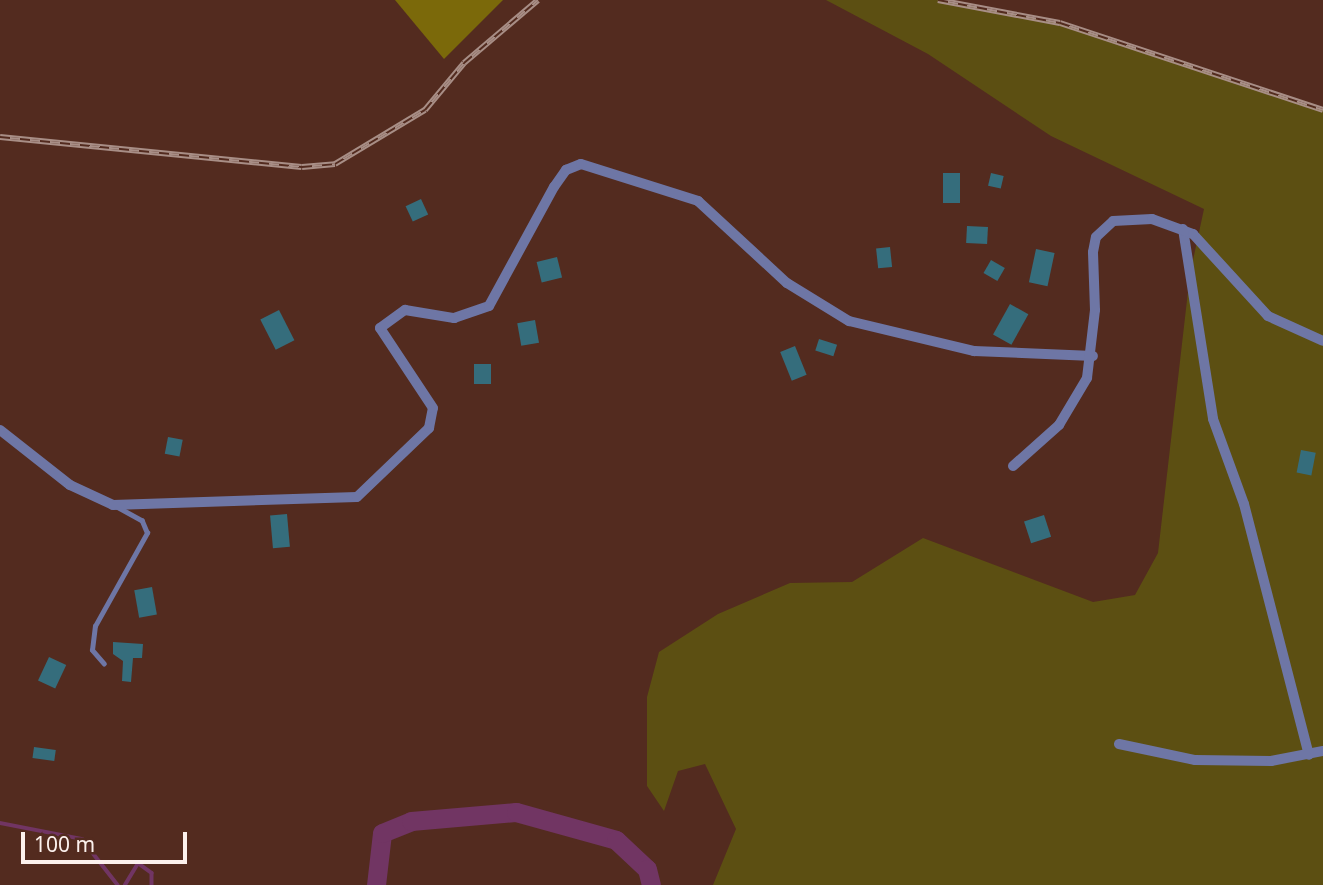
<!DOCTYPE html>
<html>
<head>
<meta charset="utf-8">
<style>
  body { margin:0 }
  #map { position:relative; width:1323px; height:885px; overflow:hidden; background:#532b1f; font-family:"Noto Sans",sans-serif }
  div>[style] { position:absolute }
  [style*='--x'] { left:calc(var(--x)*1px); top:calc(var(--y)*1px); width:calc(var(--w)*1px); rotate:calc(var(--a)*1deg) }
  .green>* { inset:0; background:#5c4f12 }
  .forest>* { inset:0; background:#7b690a }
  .stream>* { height:3.5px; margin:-1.75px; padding:0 1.75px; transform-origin:1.75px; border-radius:1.75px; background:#713563 }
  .river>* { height:19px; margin:-9.5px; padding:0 9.5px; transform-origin:9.5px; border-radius:9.5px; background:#713563 }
  .building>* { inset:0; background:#356d7c; transform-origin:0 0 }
  .lane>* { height:4.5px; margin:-2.25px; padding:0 2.25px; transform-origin:2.25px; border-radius:2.25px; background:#6e76a5 }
  .street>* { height:10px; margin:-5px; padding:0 5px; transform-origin:5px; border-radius:5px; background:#6e76a5 }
  .rail>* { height:6px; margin-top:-3px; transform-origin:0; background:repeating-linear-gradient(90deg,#532b1f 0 10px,#a88e86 0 20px); box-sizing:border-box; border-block:2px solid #a88e86 }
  span { translate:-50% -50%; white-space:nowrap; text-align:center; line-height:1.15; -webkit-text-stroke:5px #532b1f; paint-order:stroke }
  .scale { position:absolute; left:21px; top:832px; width:166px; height:32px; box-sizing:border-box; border:4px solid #fcf1ed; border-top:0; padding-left:9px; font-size:21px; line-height:24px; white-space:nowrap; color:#fcf1ed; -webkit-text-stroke:5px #532b1f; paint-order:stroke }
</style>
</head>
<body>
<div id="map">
  <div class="green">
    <i style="clip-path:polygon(826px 0,938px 0,1060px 23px,1323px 110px,1323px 885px,713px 885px,736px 829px,705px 764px,678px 771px,664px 811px,647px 786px,647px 697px,659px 652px,718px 614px,790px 583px,852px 582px,923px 538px,1093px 602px,1135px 595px,1158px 553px,1190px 274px,1204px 209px,1051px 136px,928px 54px)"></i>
  </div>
  <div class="forest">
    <i style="clip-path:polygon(395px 0,503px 0,444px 59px)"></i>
  </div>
  <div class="stream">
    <i style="--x:0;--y:823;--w:84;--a:11"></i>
    <i style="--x:82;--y:839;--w:58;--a:52"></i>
    <i style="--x:125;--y:885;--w:26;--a:-59"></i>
    <i style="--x:138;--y:863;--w:17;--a:36"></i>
    <i style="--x:152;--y:873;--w:12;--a:90"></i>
  </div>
  <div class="river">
    <i style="--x:376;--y:885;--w:52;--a:-83.4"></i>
    <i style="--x:382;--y:833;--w:31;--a:-22"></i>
    <i style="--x:411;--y:821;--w:105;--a:-4.9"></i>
    <i style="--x:516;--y:812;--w:104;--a:15.6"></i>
    <i style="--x:616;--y:840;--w:42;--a:43.1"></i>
    <i style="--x:647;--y:869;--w:16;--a:76"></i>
  </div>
  <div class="building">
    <i style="left:943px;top:173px;width:17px;height:30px"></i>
    <i style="left:991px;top:173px;width:13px;height:13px;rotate:13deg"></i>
    <i style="left:421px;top:199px;width:17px;height:17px;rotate:65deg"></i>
    <i style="left:967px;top:226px;width:21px;height:17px;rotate:3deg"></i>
    <i style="left:890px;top:247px;width:20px;height:14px;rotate:84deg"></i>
    <i style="left:1036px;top:249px;width:19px;height:34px;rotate:12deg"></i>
    <i style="left:557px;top:257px;width:21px;height:21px;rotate:76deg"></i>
    <i style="left:991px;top:260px;width:16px;height:15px;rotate:30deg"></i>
    <i style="left:1010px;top:304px;width:21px;height:35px;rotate:29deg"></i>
    <i style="left:279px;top:310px;width:34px;height:21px;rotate:63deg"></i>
    <i style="left:535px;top:320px;width:23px;height:18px;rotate:80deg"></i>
    <i style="left:819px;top:339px;width:19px;height:12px;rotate:18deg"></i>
    <i style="left:795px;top:346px;width:31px;height:16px;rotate:68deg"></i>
    <i style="left:474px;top:364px;width:17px;height:20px"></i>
    <i style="left:168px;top:437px;width:15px;height:17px;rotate:11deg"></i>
    <i style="left:1301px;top:450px;width:15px;height:23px;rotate:11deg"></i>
    <i style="left:287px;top:514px;width:33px;height:17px;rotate:85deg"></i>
    <i style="left:1044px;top:515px;width:23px;height:21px;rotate:72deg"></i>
    <i style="left:152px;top:587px;width:28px;height:18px;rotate:80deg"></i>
    <i style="clip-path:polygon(113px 642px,143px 644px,142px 658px,133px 658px,131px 682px,122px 681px,123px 661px,113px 654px)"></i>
    <i style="left:49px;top:657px;width:19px;height:26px;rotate:25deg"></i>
    <i style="left:34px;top:747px;width:22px;height:11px;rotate:8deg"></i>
  </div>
  <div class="lane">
    <i style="--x:104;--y:664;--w:18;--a:-131"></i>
    <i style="--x:92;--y:650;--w:24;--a:-83"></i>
    <i style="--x:95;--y:626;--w:107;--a:-60.8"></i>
    <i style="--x:147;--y:533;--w:13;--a:-113"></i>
    <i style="--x:142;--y:521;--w:29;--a:-151"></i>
  </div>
  <div class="street">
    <i style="--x:1183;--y:229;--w:192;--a:81"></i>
    <i style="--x:1213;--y:419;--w:90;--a:70"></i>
    <i style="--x:1244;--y:504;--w:259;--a:75.5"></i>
    <i style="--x:0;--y:430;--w:89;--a:38.2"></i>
    <i style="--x:70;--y:485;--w:47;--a:24.9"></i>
    <i style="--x:113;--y:505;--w:244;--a:-1.9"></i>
    <i style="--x:357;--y:497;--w:100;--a:-43.8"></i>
    <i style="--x:429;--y:428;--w:20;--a:-79"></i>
    <i style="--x:433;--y:408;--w:96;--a:-123.5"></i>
    <i style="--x:380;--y:328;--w:31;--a:-36"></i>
    <i style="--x:405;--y:310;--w:50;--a:9.3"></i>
    <i style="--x:454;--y:318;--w:37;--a:-19"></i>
    <i style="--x:489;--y:306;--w:136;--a:-61.4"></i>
    <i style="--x:554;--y:187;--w:21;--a:-55"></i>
    <i style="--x:566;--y:170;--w:16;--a:-22"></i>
    <i style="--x:581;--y:164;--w:123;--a:17.5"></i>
    <i style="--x:698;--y:201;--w:121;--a:42.7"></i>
    <i style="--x:787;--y:283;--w:73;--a:31.5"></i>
    <i style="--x:849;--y:321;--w:129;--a:13.5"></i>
    <i style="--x:974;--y:351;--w:119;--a:2.4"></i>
    <i style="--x:1013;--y:466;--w:62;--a:-41.7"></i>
    <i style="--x:1059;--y:425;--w:55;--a:-59.2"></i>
    <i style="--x:1087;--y:378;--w:68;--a:-83.3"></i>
    <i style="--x:1095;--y:310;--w:58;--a:-92"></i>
    <i style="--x:1093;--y:252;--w:15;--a:-79"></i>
    <i style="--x:1096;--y:237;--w:23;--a:-43"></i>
    <i style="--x:1113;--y:221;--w:39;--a:-3"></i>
    <i style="--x:1152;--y:219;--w:44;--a:20.1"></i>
    <i style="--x:1193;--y:234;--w:111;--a:47.6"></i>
    <i style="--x:1268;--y:316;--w:60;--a:24.4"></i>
    <i style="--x:1119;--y:744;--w:78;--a:11.9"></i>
    <i style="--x:1195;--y:760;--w:76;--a:0.8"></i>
    <i style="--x:1271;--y:761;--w:53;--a:-10.9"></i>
  </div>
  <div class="rail">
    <i style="--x:938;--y:0;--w:124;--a:10.7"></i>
    <i style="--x:1060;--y:23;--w:277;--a:18.3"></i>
    <i style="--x:0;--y:137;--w:303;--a:5.7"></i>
    <i style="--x:302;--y:167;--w:33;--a:-5"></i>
    <i style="--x:335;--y:164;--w:105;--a:-31"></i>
    <i style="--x:425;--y:110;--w:61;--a:-50.3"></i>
    <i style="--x:464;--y:63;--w:97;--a:-40.4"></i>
  </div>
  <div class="scale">100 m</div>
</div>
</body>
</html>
